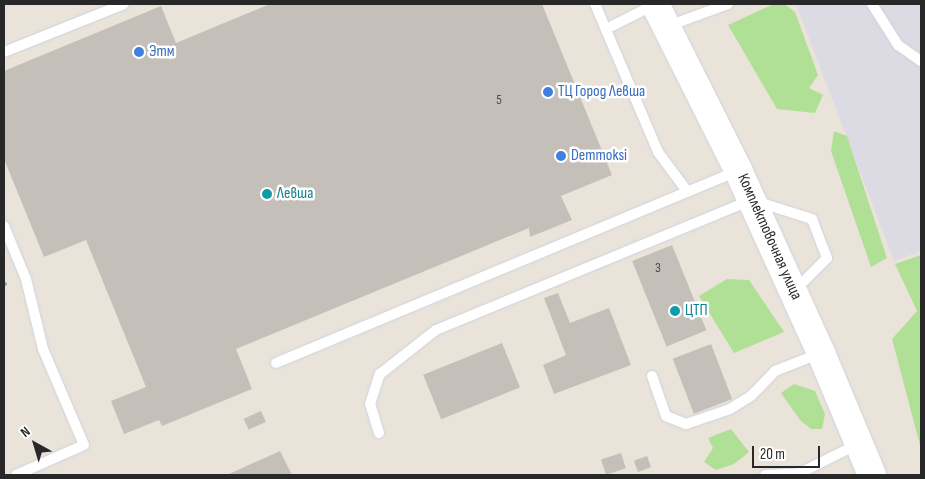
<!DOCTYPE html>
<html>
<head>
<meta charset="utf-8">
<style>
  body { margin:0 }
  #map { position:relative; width:925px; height:479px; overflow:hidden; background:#eae3d9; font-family:"Sofia Sans Condensed",sans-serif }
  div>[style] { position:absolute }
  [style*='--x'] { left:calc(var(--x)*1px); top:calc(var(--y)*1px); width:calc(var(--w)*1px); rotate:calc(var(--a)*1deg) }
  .industrial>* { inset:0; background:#dcdae2 }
  .green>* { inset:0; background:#b0e096 }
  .building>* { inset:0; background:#c5bfb9; transform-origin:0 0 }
  .roads { filter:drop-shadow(0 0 1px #ced2e1) drop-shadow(0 0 1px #ced2e1) }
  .lane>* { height:10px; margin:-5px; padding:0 5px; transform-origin:5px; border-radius:5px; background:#fff }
  .secondary>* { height:28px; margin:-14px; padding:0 14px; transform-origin:14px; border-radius:14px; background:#fff }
  .rail>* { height:4px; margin:-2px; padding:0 2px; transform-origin:2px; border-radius:2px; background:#9ca0b2 }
  .dots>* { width:14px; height:14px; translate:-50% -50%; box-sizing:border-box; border:2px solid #fff; border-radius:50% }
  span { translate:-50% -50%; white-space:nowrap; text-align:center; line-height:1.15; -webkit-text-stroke:5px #fff; paint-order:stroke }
  .number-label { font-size:14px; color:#4f4e4c }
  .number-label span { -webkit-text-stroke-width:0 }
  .shop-label { font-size:16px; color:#366cbe }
  .left { translate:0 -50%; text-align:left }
  .culture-label { font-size:16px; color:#0d838f }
  .street-label { font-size:16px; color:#282828 }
  .frame { position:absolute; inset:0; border:5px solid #282828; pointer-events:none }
  .north { position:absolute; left:10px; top:419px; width:50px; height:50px; -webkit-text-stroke:4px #fff; paint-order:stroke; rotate:321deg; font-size:14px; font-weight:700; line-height:20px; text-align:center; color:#282828 }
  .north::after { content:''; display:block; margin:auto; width:18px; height:22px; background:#282828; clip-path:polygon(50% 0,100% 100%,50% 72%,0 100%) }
  .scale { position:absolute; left:752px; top:446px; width:68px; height:22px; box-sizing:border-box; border:2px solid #282828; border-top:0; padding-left:6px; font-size:15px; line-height:18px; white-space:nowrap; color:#282828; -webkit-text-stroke:4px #fff; paint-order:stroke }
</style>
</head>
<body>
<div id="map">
  <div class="industrial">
    <i style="clip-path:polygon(796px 4px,921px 4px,921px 251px,894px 261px)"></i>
  </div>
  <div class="green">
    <i style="clip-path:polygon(774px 4px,784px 4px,795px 12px,818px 75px,809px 88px,823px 95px,815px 113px,777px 109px,728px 25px)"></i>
    <i style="clip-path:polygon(834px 131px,847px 136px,887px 258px,871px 267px,831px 151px)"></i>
    <i style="clip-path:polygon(921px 255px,921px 449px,892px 339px,917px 311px,895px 264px)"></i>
    <i style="clip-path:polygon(727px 279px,749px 280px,784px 332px,734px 353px,699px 296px)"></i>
    <i style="clip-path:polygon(794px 384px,815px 391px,825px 414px,822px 429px,811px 429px,800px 420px,781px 393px)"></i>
    <i style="clip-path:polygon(731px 429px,749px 452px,734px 464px,716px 470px,704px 462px,713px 448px,708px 438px)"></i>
  </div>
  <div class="building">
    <i style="clip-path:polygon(270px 4px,542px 4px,612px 175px,561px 196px,572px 220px,530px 237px,529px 228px,236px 349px,252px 389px,162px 426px,159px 420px,124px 434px,111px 401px,146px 387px,86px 240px,44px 257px,4px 159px,4px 71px,161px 6px,176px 43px)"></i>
    <i style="left:672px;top:245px;width:92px;height:43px;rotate:68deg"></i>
    <i style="clip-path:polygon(558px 293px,570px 323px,609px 308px,631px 365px,554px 394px,543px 365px,566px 355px,544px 298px)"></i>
    <i style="left:502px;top:343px;width:48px;height:85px;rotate:68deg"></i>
    <i style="left:711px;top:344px;width:59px;height:41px;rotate:69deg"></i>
    <i style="left:261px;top:411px;width:12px;height:19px;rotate:66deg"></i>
    <i style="clip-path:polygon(280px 451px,292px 475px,227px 475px)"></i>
    <i style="left:621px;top:453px;width:16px;height:21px;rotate:72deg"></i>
    <i style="left:647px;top:456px;width:12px;height:14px;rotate:70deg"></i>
  </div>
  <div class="roads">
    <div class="lane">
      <i style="--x:595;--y:4;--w:161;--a:66.9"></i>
      <i style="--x:658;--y:152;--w:49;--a:53.4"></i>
      <i style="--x:872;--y:4;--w:49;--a:57.6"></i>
      <i style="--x:898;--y:45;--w:28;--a:35"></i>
      <i style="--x:668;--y:26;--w:64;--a:-20.1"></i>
      <i style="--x:606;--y:29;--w:54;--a:-26.6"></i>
      <i style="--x:4;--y:52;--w:129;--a:-21.8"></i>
      <i style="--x:4;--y:226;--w:57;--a:67.5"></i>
      <i style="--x:26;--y:279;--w:72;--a:76.3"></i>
      <i style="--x:43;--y:349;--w:104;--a:66.9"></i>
      <i style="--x:84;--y:445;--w:74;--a:156.2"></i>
      <i style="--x:276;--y:363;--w:499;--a:-22.6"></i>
      <i style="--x:652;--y:376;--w:42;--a:70.7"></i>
      <i style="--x:666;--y:416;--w:22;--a:22"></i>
      <i style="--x:686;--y:424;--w:46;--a:-18.8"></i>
      <i style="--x:730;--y:409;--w:26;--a:-32"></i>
      <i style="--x:752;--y:395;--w:33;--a:-46"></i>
      <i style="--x:775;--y:371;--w:49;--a:-21.4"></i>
      <i style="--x:379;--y:433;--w:30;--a:-107"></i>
      <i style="--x:370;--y:404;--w:32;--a:-72"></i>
      <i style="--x:380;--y:374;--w:71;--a:-38.2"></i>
      <i style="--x:436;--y:330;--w:342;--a:-22.4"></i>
      <i style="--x:752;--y:200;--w:63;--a:17.6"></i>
      <i style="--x:812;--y:219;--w:42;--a:69"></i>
      <i style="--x:827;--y:258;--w:47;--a:135"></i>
      <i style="--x:765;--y:475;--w:35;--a:-3"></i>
      <i style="--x:800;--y:473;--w:65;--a:-26.6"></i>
    </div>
    <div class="secondary">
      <i style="--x:655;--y:4;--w:186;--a:63.4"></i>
      <i style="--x:738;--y:170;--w:201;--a:65.6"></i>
      <i style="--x:821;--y:353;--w:132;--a:67.3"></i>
    </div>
  </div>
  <div class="rail">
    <i style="--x:4;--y:284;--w:1;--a:0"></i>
  </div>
  <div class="dots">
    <i style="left:139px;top:52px;background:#3f7fe0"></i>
    <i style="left:548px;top:92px;background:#3f7fe0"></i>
    <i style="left:561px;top:156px;background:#3f7fe0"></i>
    <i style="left:267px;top:194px;background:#0f9aa8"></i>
    <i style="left:675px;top:311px;background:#0f9aa8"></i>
  </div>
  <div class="number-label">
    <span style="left:499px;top:100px">5</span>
    <span style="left:658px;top:268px">3</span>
  </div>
  <div class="shop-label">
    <span class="left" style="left:149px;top:52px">Этм</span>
    <span class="left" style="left:558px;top:92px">ТЦ Город Левша</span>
    <span class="left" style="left:571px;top:156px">Demmoksi</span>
  </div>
  <div class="culture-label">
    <span class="left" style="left:277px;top:194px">Левша</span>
    <span class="left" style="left:685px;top:311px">ЦТП</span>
  </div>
  <div class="street-label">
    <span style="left:769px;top:237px;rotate:66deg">Комплектовочная улица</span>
  </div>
  <div class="frame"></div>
  <div class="north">N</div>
  <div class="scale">20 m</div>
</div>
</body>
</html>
